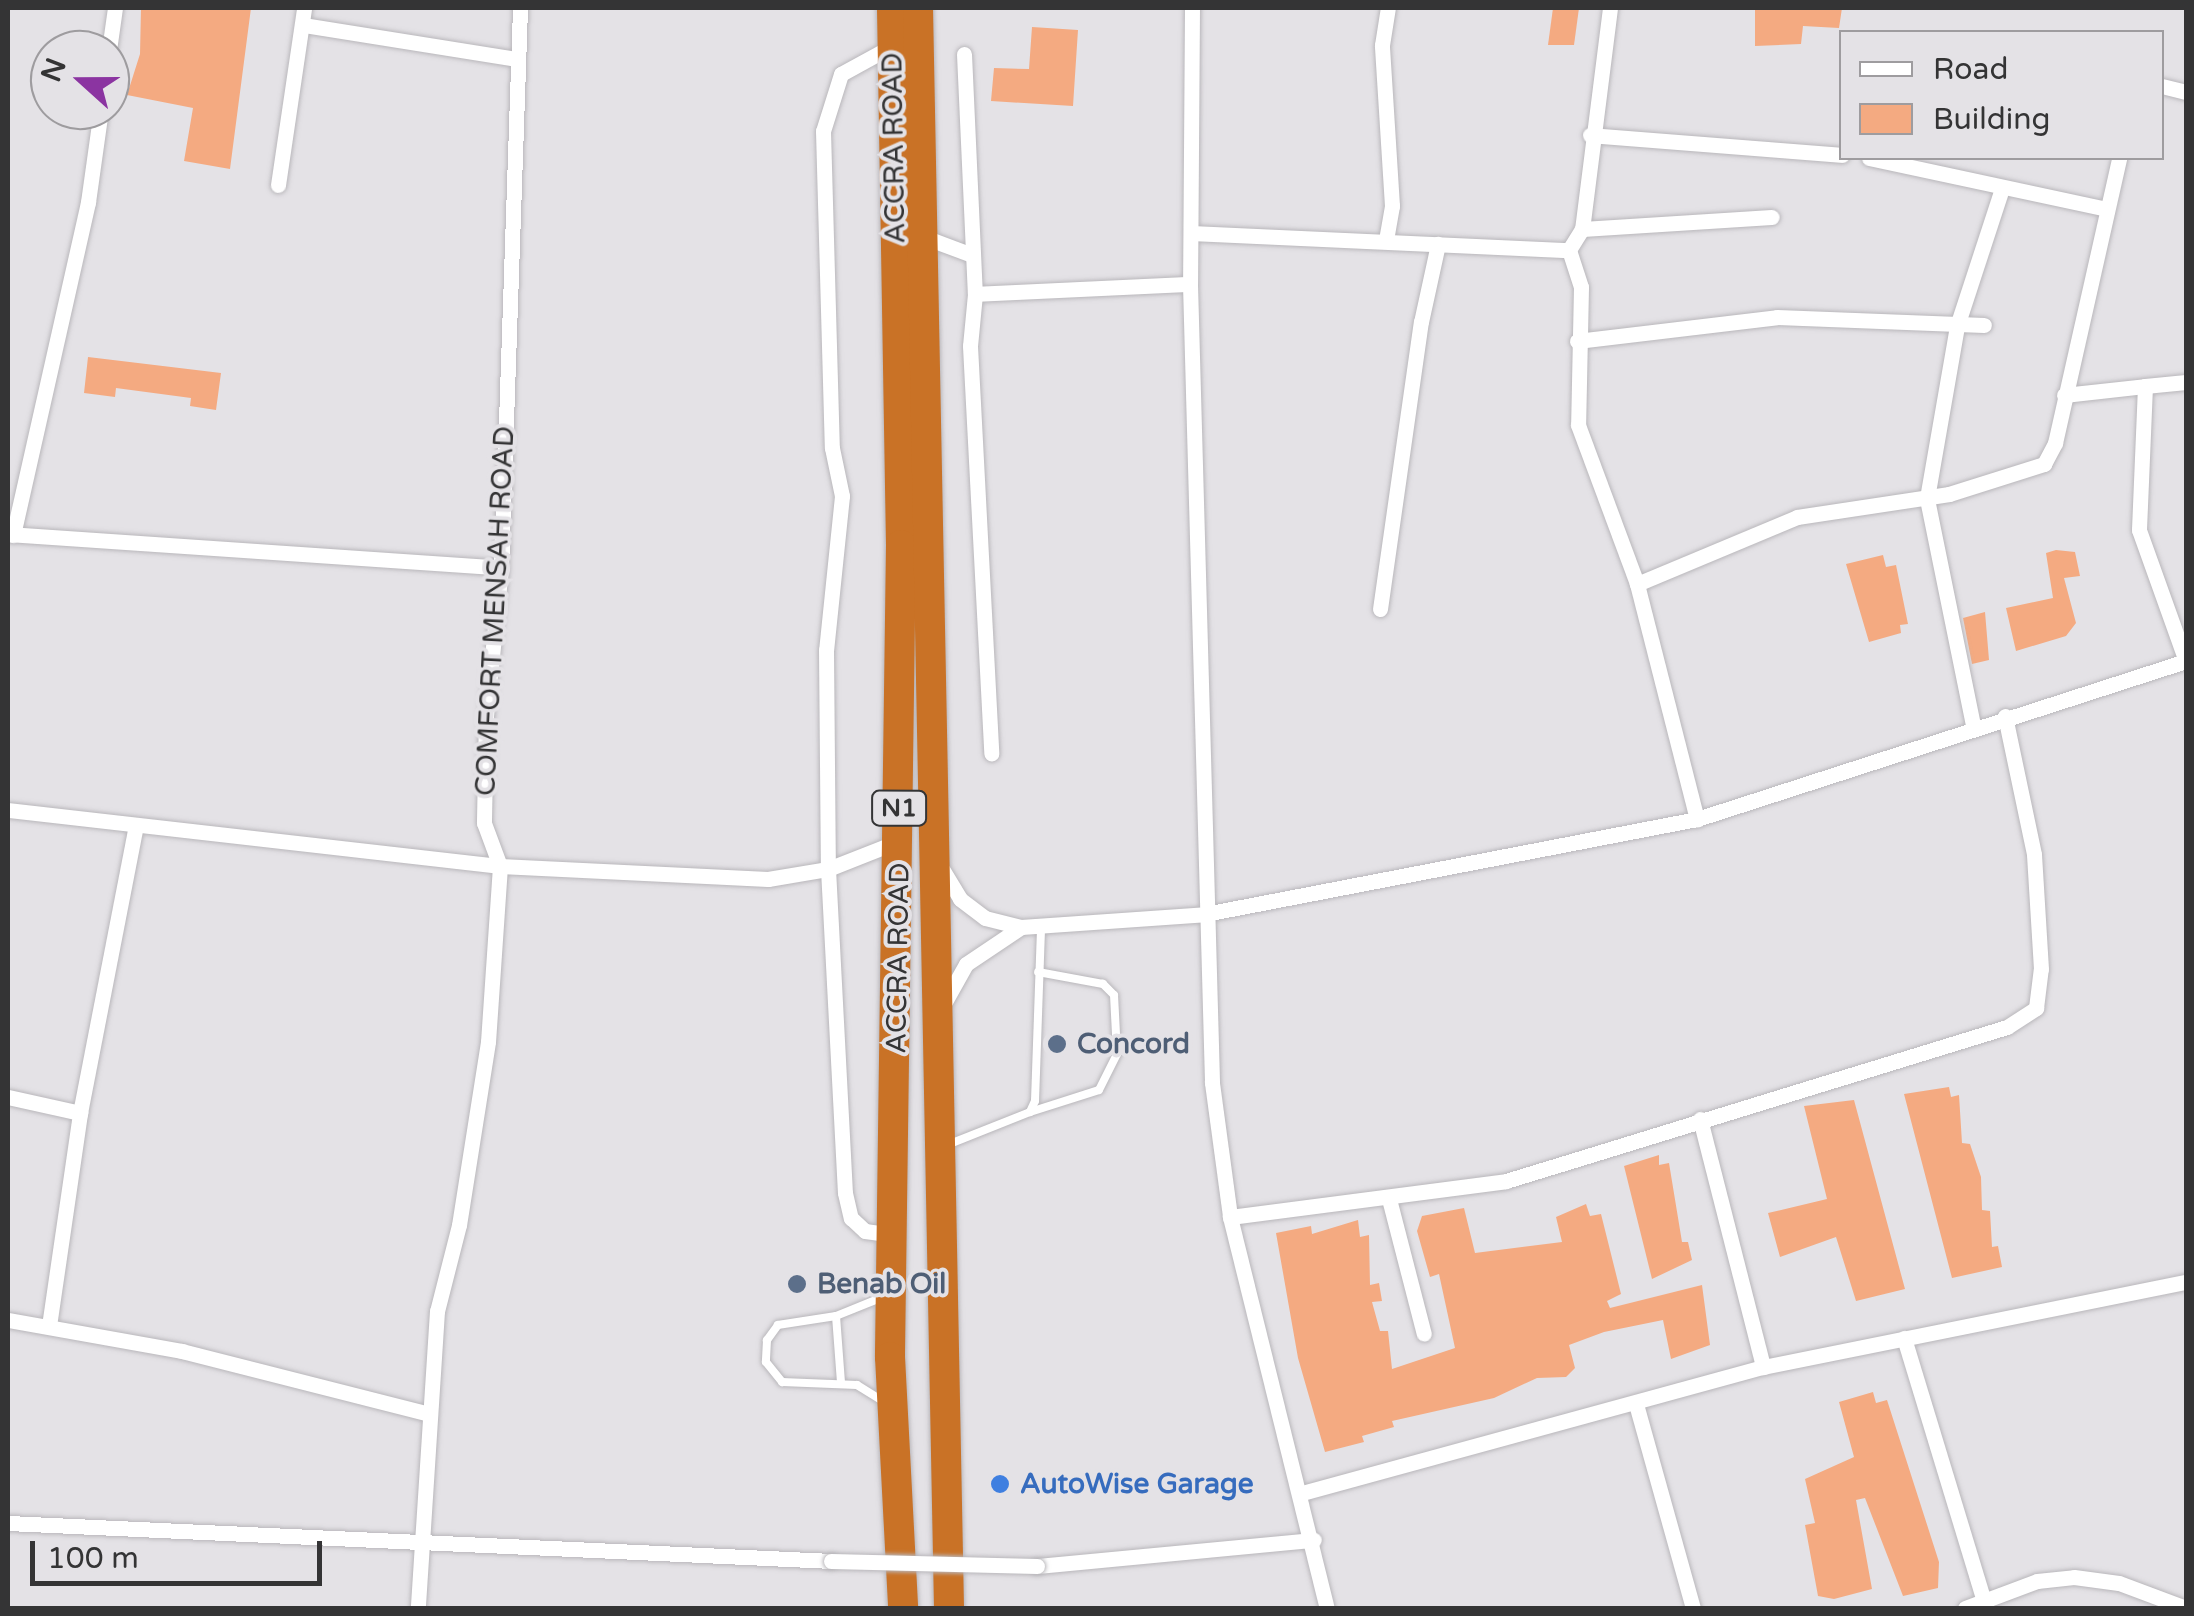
<!DOCTYPE html>
<html>
<head>
<meta charset="utf-8">
<style>
  body { margin:0 }
  #map { position:relative; width:2194px; height:1616px; overflow:hidden; background:#e4e2e6; font-family:"Varela Round",sans-serif }
  div>[style] { position:absolute }
  [style*='--x'] { left:calc(var(--x)*1px); top:calc(var(--y)*1px); width:calc(var(--w)*1px); rotate:calc(var(--a)*1deg) }
  .building>* { inset:0; background:#f4aa81 }
  .roads { filter:drop-shadow(0 0 2px #b9b7bb) drop-shadow(0 0 2px #b9b7bb) }
  .lane>* { height:8px; margin:-4px; padding:0 4px; transform-origin:4px; border-radius:4px; background:#fff }
  .street>* { height:15px; margin:-7.5px; padding:0 7.5px; transform-origin:7.5px; border-radius:7.5px; background:#fff }
  .highway>* { height:30px; margin:-15px; padding:0 15px; transform-origin:15px; border-radius:15px; background:#c97226 }
  .bridges { filter:drop-shadow(0 0 2px #b9b7bb) drop-shadow(0 0 2px #b9b7bb) }
  .street-bridge>* { height:15px; margin:-7.5px; padding:0 7.5px; transform-origin:7.5px; border-radius:7.5px; background:#fff }
  .dots>* { width:28px; height:28px; translate:-50% -50%; box-sizing:border-box; border:5px solid #e4e2e6; border-radius:50% }
  span { translate:-50% -50%; white-space:nowrap; text-align:center; line-height:1.15; -webkit-text-stroke:8px #e4e2e6; paint-order:stroke }
  .shield-label span { padding:2px 8px; background:#e4e2e6; border:2px solid; border-radius:8px; -webkit-text-stroke-width:0 }
  .shield-label { font-size:25px; color:#343435; font-weight:700 }
  .street-label { font-size:28px; color:#343435 }
  .service-label { font-size:28px; color:#4e5e75; font-weight:700 }
  .left { translate:0 -50%; text-align:left }
  .shop-label { font-size:28px; color:#366cbe; font-weight:700 }
  .frame { position:absolute; inset:0; border:10px solid #343435; pointer-events:none }
  .legend { position:absolute; left:1839px; top:30px; width:325px; height:130px; box-sizing:border-box; background:#e4e2e6; border:2px solid #9e9c9f; margin:0; padding:12px 18px; list-style:none; font-size:30px; color:#343435 }
  .legend li { display:flex; align-items:center; gap:20px; height:50px }
  .legend b { width:50px; border:2px solid #9e9c9f }
  .north { position:absolute; left:30px; top:30px; width:100px; height:100px; box-sizing:border-box; background:#e4e2e6; border:2px solid #9e9c9f; border-radius:50%; rotate:291deg; font-size:28px; font-weight:700; line-height:40px; text-align:center; color:#343435 }
  .north::after { content:''; display:block; margin:auto; width:35px; height:45px; background:#8b34a1; clip-path:polygon(50% 0,100% 100%,50% 72%,0 100%) }
  .scale { position:absolute; left:30px; top:1541px; width:292px; height:45px; box-sizing:border-box; border:5px solid #343435; border-top:0; padding-left:12px; font-size:30px; line-height:35px; white-space:nowrap; color:#343435; -webkit-text-stroke:8px #e4e2e6; paint-order:stroke }
</style>
</head>
<body>
<div id="map">
  <div class="building">
    <i style="clip-path:polygon(141px 8px,251px 8px,230px 169px,184px 161px,193px 108px,127px 95px,140px 54px)"></i>
    <i style="clip-path:polygon(1553px 8px,1579px 8px,1574px 45px,1548px 45px)"></i>
    <i style="clip-path:polygon(1755px 8px,1842px 8px,1839px 28px,1803px 26px,1801px 44px,1755px 46px)"></i>
    <i style="clip-path:polygon(1032px 27px,1078px 30px,1073px 106px,991px 101px,994px 68px,1029px 69px)"></i>
    <i style="clip-path:polygon(88px 357px,221px 373px,216px 410px,190px 406px,191px 398px,116px 388px,115px 397px,84px 393px)"></i>
    <i style="clip-path:polygon(2056px 550px,2075px 552px,2080px 576px,2064px 578px,2076px 623px,2066px 636px,2016px 651px,2006px 608px,2053px 598px,2046px 553px)"></i>
    <i style="clip-path:polygon(1883px 555px,1886px 567px,1896px 565px,1908px 624px,1900px 625px,1901px 633px,1869px 642px,1846px 564px)"></i>
    <i style="clip-path:polygon(1985px 612px,1989px 660px,1972px 664px,1963px 618px)"></i>
    <i style="clip-path:polygon(1949px 1087px,1951px 1097px,1959px 1095px,1962px 1143px,1970px 1144px,1981px 1177px,1982px 1210px,1990px 1211px,1992px 1247px,1998px 1246px,2002px 1267px,1952px 1278px,1904px 1094px)"></i>
    <i style="clip-path:polygon(1854px 1100px,1905px 1289px,1856px 1301px,1836px 1237px,1780px 1257px,1768px 1213px,1827px 1199px,1804px 1106px)"></i>
    <i style="clip-path:polygon(1659px 1155px,1659px 1165px,1669px 1163px,1682px 1242px,1688px 1242px,1692px 1260px,1652px 1279px,1624px 1166px)"></i>
    <i style="clip-path:polygon(1586px 1204px,1590px 1216px,1601px 1214px,1621px 1294px,1607px 1301px,1610px 1308px,1702px 1285px,1710px 1345px,1671px 1359px,1663px 1320px,1604px 1332px,1569px 1345px,1575px 1368px,1566px 1377px,1537px 1378px,1494px 1398px,1392px 1421px,1394px 1427px,1362px 1436px,1364px 1442px,1325px 1452px,1298px 1358px,1276px 1233px,1311px 1226px,1312px 1234px,1358px 1220px,1360px 1237px,1369px 1235px,1370px 1285px,1379px 1283px,1382px 1301px,1372px 1302px,1380px 1331px,1388px 1331px,1392px 1369px,1455px 1348px,1439px 1274px,1430px 1277px,1417px 1231px,1422px 1216px,1464px 1208px,1475px 1253px,1562px 1242px,1556px 1217px)"></i>
    <i style="clip-path:polygon(1873px 1392px,1876px 1403px,1887px 1400px,1939px 1562px,1938px 1588px,1903px 1596px,1865px 1498px,1856px 1500px,1872px 1589px,1834px 1599px,1818px 1596px,1805px 1525px,1815px 1523px,1805px 1479px,1854px 1457px,1839px 1402px)"></i>
  </div>
  <div class="roads">
    <div class="lane">
      <i style="--x:1030;--y:1112;--w:72;--a:-17.7"></i>
      <i style="--x:1099;--y:1090;--w:40;--a:-63.4"></i>
      <i style="--x:1117;--y:1054;--w:59;--a:-92.9"></i>
      <i style="--x:1114;--y:995;--w:16;--a:-135"></i>
      <i style="--x:1103;--y:984;--w:66;--a:-169.5"></i>
      <i style="--x:947;--y:1145;--w:89;--a:-21.7"></i>
      <i style="--x:1030;--y:1112;--w:12;--a:-66"></i>
      <i style="--x:1035;--y:1101;--w:174;--a:-88"></i>
      <i style="--x:883;--y:1297;--w:51;--a:158"></i>
      <i style="--x:836;--y:1316;--w:59;--a:171.2"></i>
      <i style="--x:778;--y:1325;--w:19;--a:126"></i>
      <i style="--x:767;--y:1340;--w:22;--a:93"></i>
      <i style="--x:766;--y:1362;--w:26;--a:51"></i>
      <i style="--x:782;--y:1382;--w:75;--a:2.3"></i>
      <i style="--x:857;--y:1385;--w:32;--a:32"></i>
      <i style="--x:836;--y:1316;--w:67;--a:85.7"></i>
    </div>
    <div class="street">
      <i style="--x:520;--y:8;--w:560;--a:91.94"></i>
      <i style="--x:501;--y:568;--w:149;--a:95.8"></i>
      <i style="--x:486;--y:716;--w:107;--a:91.1"></i>
      <i style="--x:484;--y:823;--w:46;--a:69.6"></i>
      <i style="--x:500;--y:866;--w:268;--a:2.8"></i>
      <i style="--x:768;--y:879;--w:61;--a:-9.5"></i>
      <i style="--x:828;--y:869;--w:76;--a:-21.5"></i>
      <i style="--x:1192;--y:8;--w:276;--a:90.4"></i>
      <i style="--x:1190;--y:284;--w:799;--a:88.42"></i>
      <i style="--x:1212;--y:1083;--w:135;--a:82.3"></i>
      <i style="--x:1230;--y:1217;--w:403;--a:76.1"></i>
      <i style="--x:1610;--y:8;--w:223;--a:97.2"></i>
      <i style="--x:1582;--y:229;--w:25;--a:122"></i>
      <i style="--x:1569;--y:250;--w:39;--a:72"></i>
      <i style="--x:1581;--y:287;--w:138;--a:91.2"></i>
      <i style="--x:1578;--y:425;--w:170;--a:69.6"></i>
      <i style="--x:1637;--y:584;--w:243;--a:75.7"></i>
      <i style="--x:304;--y:25;--w:215;--a:9.1"></i>
      <i style="--x:892;--y:46;--w:58;--a:151.2"></i>
      <i style="--x:841;--y:74;--w:60;--a:107.5"></i>
      <i style="--x:823;--y:131;--w:317;--a:88.4"></i>
      <i style="--x:832;--y:448;--w:49;--a:78.2"></i>
      <i style="--x:842;--y:496;--w:155;--a:95.9"></i>
      <i style="--x:826;--y:650;--w:219;--a:89.5"></i>
      <i style="--x:828;--y:869;--w:324;--a:87"></i>
      <i style="--x:845;--y:1193;--w:26;--a:77"></i>
      <i style="--x:851;--y:1218;--w:19;--a:43"></i>
      <i style="--x:865;--y:1231;--w:30;--a:8"></i>
      <i style="--x:109;--y:50;--w:42;--a:-81.9"></i>
      <i style="--x:964;--y:54;--w:240;--a:87.4"></i>
      <i style="--x:975;--y:294;--w:52;--a:95.5"></i>
      <i style="--x:970;--y:346;--w:408;--a:87"></i>
      <i style="--x:2162;--y:86;--w:25;--a:14"></i>
      <i style="--x:1590;--y:135;--w:253;--a:4.5"></i>
      <i style="--x:1869;--y:158;--w:243;--a:12.1"></i>
      <i style="--x:278;--y:185;--w:179;--a:-81.6"></i>
      <i style="--x:1582;--y:229;--w:190;--a:-3.6"></i>
      <i style="--x:1191;--y:233;--w:378;--a:2.6"></i>
      <i style="--x:924;--y:237;--w:51;--a:20.6"></i>
      <i style="--x:1386;--y:240;--w:35;--a:-80"></i>
      <i style="--x:1392;--y:206;--w:161;--a:-93.6"></i>
      <i style="--x:1382;--y:45;--w:37;--a:-81"></i>
      <i style="--x:975;--y:294;--w:215;--a:-2.7"></i>
      <i style="--x:1577;--y:341;--w:201;--a:-6.8"></i>
      <i style="--x:1777;--y:317;--w:207;--a:2.2"></i>
      <i style="--x:2145;--y:386;--w:41;--a:-5.6"></i>
      <i style="--x:2064;--y:395;--w:81;--a:-6.3"></i>
      <i style="--x:2145;--y:386;--w:144;--a:92.4"></i>
      <i style="--x:2139;--y:530;--w:139;--a:70.3"></i>
      <i style="--x:8;--y:534;--w:494;--a:3.9"></i>
      <i style="--x:13;--y:535;--w:341;--a:-77.3"></i>
      <i style="--x:88;--y:202;--w:93;--a:-82"></i>
      <i style="--x:1637;--y:584;--w:173;--a:-22.7"></i>
      <i style="--x:1797;--y:517;--w:154;--a:-8.6"></i>
      <i style="--x:1949;--y:494;--w:100;--a:-17.5"></i>
      <i style="--x:2044;--y:464;--w:24;--a:-62"></i>
      <i style="--x:2055;--y:443;--w:292;--a:-77.3"></i>
      <i style="--x:1380;--y:609;--w:290;--a:-81.9"></i>
      <i style="--x:1421;--y:322;--w:80;--a:-77.7"></i>
      <i style="--x:1973;--y:725;--w:232;--a:-101.5"></i>
      <i style="--x:1927;--y:498;--w:175;--a:-80.1"></i>
      <i style="--x:1957;--y:326;--w:145;--a:-71.9"></i>
      <i style="--x:8;--y:810;--w:495;--a:6.5"></i>
      <i style="--x:500;--y:866;--w:176;--a:93.9"></i>
      <i style="--x:488;--y:1042;--w:185;--a:99"></i>
      <i style="--x:459;--y:1225;--w:89;--a:104.3"></i>
      <i style="--x:437;--y:1311;--w:298;--a:93.7"></i>
      <i style="--x:941;--y:867;--w:37;--a:59"></i>
      <i style="--x:960;--y:899;--w:31;--a:37"></i>
      <i style="--x:985;--y:918;--w:37;--a:14"></i>
      <i style="--x:1021;--y:927;--w:184;--a:-4"></i>
      <i style="--x:1205;--y:914;--w:501;--a:-10.93"></i>
      <i style="--x:1697;--y:819;--w:514;--a:-17.91"></i>
      <i style="--x:942;--y:1007;--w:49;--a:-60.8"></i>
      <i style="--x:966;--y:964;--w:66;--a:-33.9"></i>
      <i style="--x:8;--y:1097;--w:74;--a:12.5"></i>
      <i style="--x:1700;--y:1119;--w:256;--a:75.7"></i>
      <i style="--x:1389;--y:1199;--w:139;--a:75.5"></i>
      <i style="--x:1230;--y:1217;--w:278;--a:-7.4"></i>
      <i style="--x:1506;--y:1181;--w:524;--a:-17.09"></i>
      <i style="--x:2007;--y:1027;--w:35;--a:-33"></i>
      <i style="--x:2036;--y:1008;--w:39;--a:-83"></i>
      <i style="--x:2041;--y:969;--w:115;--a:-93.5"></i>
      <i style="--x:2034;--y:854;--w:141;--a:-101.9"></i>
      <i style="--x:8;--y:1320;--w:177;--a:10.1"></i>
      <i style="--x:182;--y:1351;--w:255;--a:14.3"></i>
      <i style="--x:49;--y:1326;--w:215;--a:-81.7"></i>
      <i style="--x:80;--y:1113;--w:289;--a:-79"></i>
      <i style="--x:1904;--y:1338;--w:282;--a:73.1"></i>
      <i style="--x:1636;--y:1404;--w:212;--a:74.4"></i>
      <i style="--x:1302;--y:1493;--w:478;--a:-15.3"></i>
      <i style="--x:1763;--y:1367;--w:431;--a:-11.4"></i>
      <i style="--x:8;--y:1523;--w:824;--a:2.64"></i>
      <i style="--x:1037;--y:1566;--w:278;--a:-5.4"></i>
      <i style="--x:1965;--y:1608;--w:77;--a:-20.6"></i>
      <i style="--x:2037;--y:1581;--w:37;--a:-6"></i>
      <i style="--x:2074;--y:1577;--w:45;--a:7.6"></i>
      <i style="--x:2119;--y:1583;--w:72;--a:20.5"></i>
    </div>
    <div class="highway">
      <i style="--x:892;--y:8;--w:537;--a:89.04"></i>
      <i style="--x:901;--y:545;--w:812;--a:90.78"></i>
      <i style="--x:890;--y:1357;--w:251;--a:87"></i>
      <i style="--x:918;--y:8;--w:1600;--a:88.89"></i>
    </div>
  </div>
  <div class="bridges">
    <div class="street-bridge">
      <i style="--x:831;--y:1561;--w:206;--a:1.4"></i>
    </div>
  </div>
  <div class="dots">
    <i style="left:1057px;top:1044px;background:#5c6f8a"></i>
    <i style="left:797px;top:1284px;background:#5c6f8a"></i>
    <i style="left:1000px;top:1484px;background:#3f7fe0"></i>
  </div>
  <div class="shield-label">
    <span style="left:899px;top:808px">N1</span>
  </div>
  <div class="street-label">
    <span style="left:894px;top:148px;rotate:-91deg">ACCRA ROAD</span>
    <span style="left:495px;top:611px;rotate:-87deg">COMFORT MENSAH ROAD</span>
    <span style="left:898px;top:958px;rotate:-89deg">ACCRA ROAD</span>
  </div>
  <div class="service-label">
    <span class="left" style="left:1077px;top:1044px">Concord</span>
    <span class="left" style="left:817px;top:1284px">Benab Oil</span>
  </div>
  <div class="shop-label">
    <span class="left" style="left:1020px;top:1484px">AutoWise Garage</span>
  </div>
  <div class="frame"></div>
  <ul class="legend">
  <li><b style="height:12px;background:#fff"></b>Road</li>
  <li><b style="height:28px;background:#f4aa81"></b>Building</li>
  </ul>
  <div class="north">N</div>
  <div class="scale">100 m</div>
</div>
</body>
</html>
